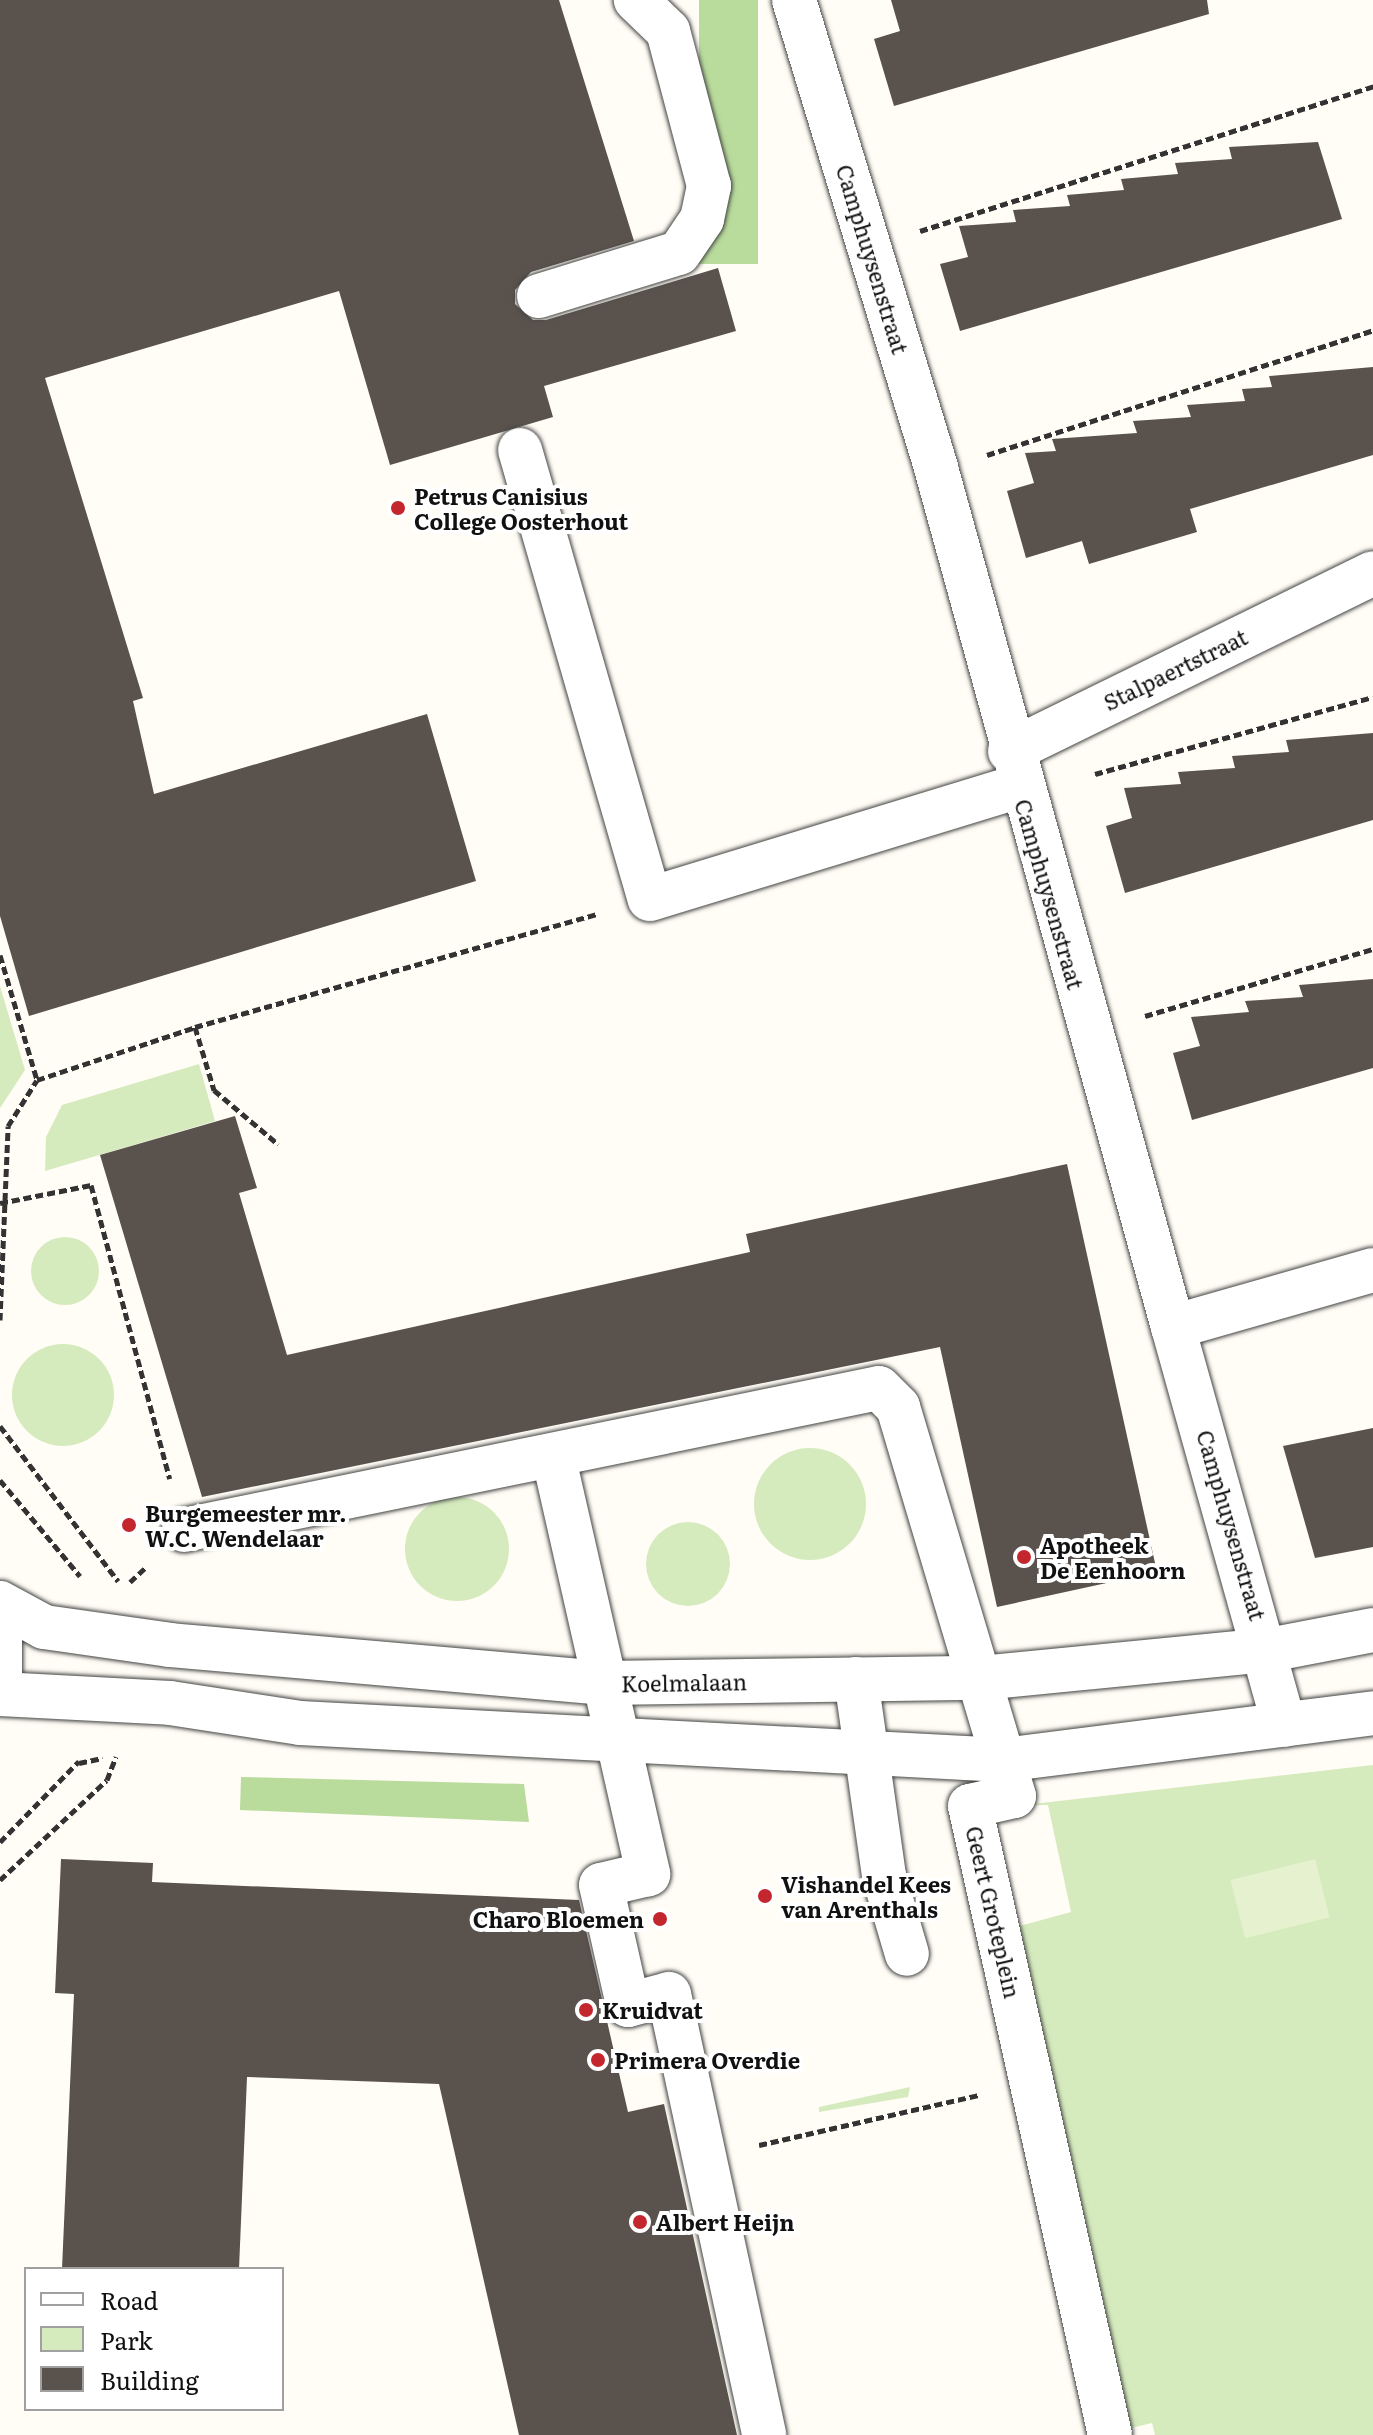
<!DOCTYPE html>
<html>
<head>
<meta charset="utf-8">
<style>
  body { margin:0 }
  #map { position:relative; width:1373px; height:2435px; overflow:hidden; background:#fffdf5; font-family:Literata,serif }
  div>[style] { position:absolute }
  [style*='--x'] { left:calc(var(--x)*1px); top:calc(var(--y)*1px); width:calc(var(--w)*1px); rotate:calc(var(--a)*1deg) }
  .green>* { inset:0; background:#d5ebbd }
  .round { border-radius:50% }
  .forest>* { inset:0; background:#b9dc9c; transform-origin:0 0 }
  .pitch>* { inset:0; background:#e6f2cf; transform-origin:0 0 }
  .building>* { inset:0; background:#5a524d }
  .path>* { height:5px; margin-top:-2.5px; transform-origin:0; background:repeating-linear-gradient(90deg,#333 0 8px,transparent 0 12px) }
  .roads { filter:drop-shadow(0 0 2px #444) drop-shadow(0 0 2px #444) }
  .minor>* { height:44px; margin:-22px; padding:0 22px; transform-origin:22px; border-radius:22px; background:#fff }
  .dots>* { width:22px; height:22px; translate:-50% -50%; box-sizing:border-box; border:4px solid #fff; border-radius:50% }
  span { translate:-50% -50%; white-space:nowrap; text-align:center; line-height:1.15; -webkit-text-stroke:8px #fff; paint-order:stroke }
  .street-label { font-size:22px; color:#111 }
  .poi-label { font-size:22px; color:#111; font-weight:700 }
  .left { translate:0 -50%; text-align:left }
  .right { translate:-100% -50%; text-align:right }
  .legend { position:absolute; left:24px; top:2267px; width:260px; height:144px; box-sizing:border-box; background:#fff; border:2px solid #a0a0a0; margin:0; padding:10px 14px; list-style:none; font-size:24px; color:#111 }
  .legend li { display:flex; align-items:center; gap:16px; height:40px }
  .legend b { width:40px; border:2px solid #a0a0a0 }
</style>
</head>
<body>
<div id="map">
  <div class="green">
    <i style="clip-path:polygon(0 986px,25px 1070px,0 1108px)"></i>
    <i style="clip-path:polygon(199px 1064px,215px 1121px,45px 1171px,46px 1137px,62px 1105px)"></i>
    <i class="round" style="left:31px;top:1237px;width:68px;height:68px"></i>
    <i class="round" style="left:12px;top:1344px;width:102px;height:102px"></i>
    <i class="round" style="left:754px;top:1448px;width:112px;height:112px"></i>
    <i class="round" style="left:405px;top:1497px;width:104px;height:104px"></i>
    <i class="round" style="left:646px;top:1522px;width:84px;height:84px"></i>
    <i style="clip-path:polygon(1373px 1765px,1373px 2435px,1155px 2435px,1152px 2423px,1127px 2429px,1016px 1927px,1071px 1912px,1048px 1805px,1024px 1805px)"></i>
    <i style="clip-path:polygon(910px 2087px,908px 2097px,819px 2112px,819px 2107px)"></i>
  </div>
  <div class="forest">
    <i style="left:699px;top:0;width:59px;height:264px"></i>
    <i style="clip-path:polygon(241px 1777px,524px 1784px,529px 1822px,240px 1810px)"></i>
  </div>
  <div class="pitch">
    <i style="left:1315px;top:1859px;width:60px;height:87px;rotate:76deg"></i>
  </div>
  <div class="building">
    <i style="clip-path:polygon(0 0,559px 0,634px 241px,531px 272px,515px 290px,515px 304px,533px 320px,546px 320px,718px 268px,736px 331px,544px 386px,553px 417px,390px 465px,339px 291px,45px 378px,143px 698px,133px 701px,154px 794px,427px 714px,476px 881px,29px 1016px,0 916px)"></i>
    <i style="clip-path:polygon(891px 0,1207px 0,1209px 14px,894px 106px,874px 39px,900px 31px)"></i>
    <i style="clip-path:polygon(1318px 142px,1342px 219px,960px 331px,940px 264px,968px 257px,959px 226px,1016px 222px,1013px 210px,1070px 206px,1067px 195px,1124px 190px,1121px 179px,1178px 174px,1175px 163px,1232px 159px,1229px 147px)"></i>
    <i style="clip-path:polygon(1373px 367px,1373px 455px,1190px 509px,1197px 532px,1089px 564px,1082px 541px,1026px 558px,1007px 491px,1034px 483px,1025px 453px,1056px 451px,1052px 439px,1137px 433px,1133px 421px,1191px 417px,1187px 405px,1245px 401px,1242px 389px,1272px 387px,1269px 376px)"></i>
    <i style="clip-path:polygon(1373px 733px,1373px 820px,1125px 893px,1106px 826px,1132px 818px,1124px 788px,1181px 784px,1178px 772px,1235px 768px,1232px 756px,1289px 752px,1286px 740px)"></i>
    <i style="clip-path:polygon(1373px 979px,1373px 1068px,1192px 1120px,1173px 1053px,1200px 1046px,1191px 1017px,1249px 1012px,1245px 1001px,1303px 997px,1299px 985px)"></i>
    <i style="clip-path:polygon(235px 1116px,257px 1188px,239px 1193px,287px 1355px,750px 1252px,746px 1234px,1067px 1164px,1157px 1572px,997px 1607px,940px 1347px,202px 1497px,100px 1155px)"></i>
    <i style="clip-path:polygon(1373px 1428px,1373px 1547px,1315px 1558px,1283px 1446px)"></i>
    <i style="clip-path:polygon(61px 1859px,153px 1863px,152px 1882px,579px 1900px,628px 2112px,664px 2104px,737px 2435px,519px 2435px,439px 2084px,247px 2077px,239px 2269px,62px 2269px,74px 1994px,55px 1993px)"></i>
  </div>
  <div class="path">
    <i style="--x:920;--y:231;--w:476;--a:-17.7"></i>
    <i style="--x:987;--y:455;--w:406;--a:-17.9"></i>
    <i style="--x:1095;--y:774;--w:288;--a:-15.5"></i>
    <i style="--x:0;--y:955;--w:130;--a:73.5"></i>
    <i style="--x:1145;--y:1016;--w:238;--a:-16.4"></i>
    <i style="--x:195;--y:1027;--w:66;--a:73.2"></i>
    <i style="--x:214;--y:1090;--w:84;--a:40.2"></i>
    <i style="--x:0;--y:1203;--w:93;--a:-11.2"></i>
    <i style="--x:91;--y:1185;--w:304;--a:75"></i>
    <i style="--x:0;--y:1320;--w:194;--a:-87.6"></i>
    <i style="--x:8;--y:1126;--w:54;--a:-57.8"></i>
    <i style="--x:37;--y:1080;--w:167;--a:-18.5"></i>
    <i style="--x:195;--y:1027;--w:419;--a:-15.7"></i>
    <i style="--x:0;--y:1426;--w:195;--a:52.7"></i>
    <i style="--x:0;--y:1480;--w:125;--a:50.2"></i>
    <i style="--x:130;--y:1582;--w:22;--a:-43"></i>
    <i style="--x:79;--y:1763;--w:24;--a:-12"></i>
    <i style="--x:0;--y:1842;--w:113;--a:-45.7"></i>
    <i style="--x:0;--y:1880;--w:146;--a:-43.1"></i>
    <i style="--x:107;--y:1780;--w:25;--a:-69"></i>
    <i style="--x:759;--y:2145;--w:226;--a:-12.8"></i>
  </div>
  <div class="roads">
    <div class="minor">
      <i style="--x:794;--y:0;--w:489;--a:73.1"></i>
      <i style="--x:936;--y:468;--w:891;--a:74.58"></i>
      <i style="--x:1173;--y:1327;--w:208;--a:-15.9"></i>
      <i style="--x:539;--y:296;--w:146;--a:-17.1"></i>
      <i style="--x:679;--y:253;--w:41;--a:-55.9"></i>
      <i style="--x:702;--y:219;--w:34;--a:-78"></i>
      <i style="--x:709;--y:186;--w:160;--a:-104.8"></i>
      <i style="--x:668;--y:31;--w:45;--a:-135.9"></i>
      <i style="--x:520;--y:450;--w:467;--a:73.9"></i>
      <i style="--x:650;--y:899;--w:386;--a:-17"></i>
      <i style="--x:1010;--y:751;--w:404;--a:-26.1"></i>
      <i style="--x:1173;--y:1327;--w:413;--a:74.4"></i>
      <i style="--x:554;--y:1459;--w:426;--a:77.2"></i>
      <i style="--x:648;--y:1874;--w:48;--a:166.8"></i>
      <i style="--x:601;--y:1885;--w:123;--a:77.3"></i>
      <i style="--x:628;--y:2005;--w:42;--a:-15"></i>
      <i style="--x:669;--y:1994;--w:451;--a:77.8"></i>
      <i style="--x:184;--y:1530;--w:709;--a:-11.55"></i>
      <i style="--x:879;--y:1388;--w:27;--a:45"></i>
      <i style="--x:898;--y:1407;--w:406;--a:73.4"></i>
      <i style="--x:1014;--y:1796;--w:45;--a:167.2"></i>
      <i style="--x:970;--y:1806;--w:644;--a:77.45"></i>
      <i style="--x:0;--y:1603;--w:50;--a:28.6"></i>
      <i style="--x:44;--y:1627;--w:127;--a:8.1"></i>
      <i style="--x:170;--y:1645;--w:435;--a:5"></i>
      <i style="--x:603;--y:1683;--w:378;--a:-0.8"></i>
      <i style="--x:981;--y:1678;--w:289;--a:-5.6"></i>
      <i style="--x:1269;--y:1650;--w:106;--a:-10.9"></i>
      <i style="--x:0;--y:1613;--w:67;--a:90"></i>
      <i style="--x:856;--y:1679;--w:199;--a:81.9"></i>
      <i style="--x:884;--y:1876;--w:81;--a:73.6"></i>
      <i style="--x:0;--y:1694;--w:170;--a:3"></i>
      <i style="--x:170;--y:1703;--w:132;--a:8.7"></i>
      <i style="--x:300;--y:1723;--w:704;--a:3.01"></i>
      <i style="--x:1003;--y:1760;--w:373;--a:-7.2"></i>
    </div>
  </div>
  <div class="dots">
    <i style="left:398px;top:508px;background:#c4262e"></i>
    <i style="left:129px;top:1525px;background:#c4262e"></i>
    <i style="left:1024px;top:1557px;background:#c4262e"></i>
    <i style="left:765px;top:1896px;background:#c4262e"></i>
    <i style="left:660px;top:1919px;background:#c4262e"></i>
    <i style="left:586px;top:2010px;background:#c4262e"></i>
    <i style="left:598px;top:2060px;background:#c4262e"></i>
    <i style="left:640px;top:2222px;background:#c4262e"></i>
  </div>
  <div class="street-label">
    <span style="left:873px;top:259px;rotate:73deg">Camphuysenstraat</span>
    <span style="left:1175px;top:669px;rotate:-26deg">Stalpaertstraat</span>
    <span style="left:1050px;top:894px;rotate:74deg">Camphuysenstraat</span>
    <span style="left:1232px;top:1525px;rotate:74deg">Camphuysenstraat</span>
    <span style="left:684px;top:1682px;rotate:-1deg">Koelmalaan</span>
    <span style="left:994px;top:1912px;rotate:77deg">Geert Groteplein</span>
  </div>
  <div class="poi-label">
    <span class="left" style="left:414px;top:508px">Petrus Canisius<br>College Oosterhout</span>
    <span class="left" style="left:145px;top:1525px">Burgemeester mr.<br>W.C. Wendelaar</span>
    <span class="left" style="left:1040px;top:1557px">Apotheek<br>De Eenhoorn</span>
    <span class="left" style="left:781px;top:1896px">Vishandel Kees<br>van Arenthals</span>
    <span class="right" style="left:644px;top:1919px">Charo Bloemen</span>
    <span class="left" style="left:602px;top:2010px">Kruidvat</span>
    <span class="left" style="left:614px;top:2060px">Primera Overdie</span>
    <span class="left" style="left:656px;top:2222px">Albert Heijn</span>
  </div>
  <ul class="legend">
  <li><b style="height:10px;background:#fff"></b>Road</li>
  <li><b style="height:22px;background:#d5ebbd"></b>Park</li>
  <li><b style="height:22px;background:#5a524d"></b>Building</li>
  </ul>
</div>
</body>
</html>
